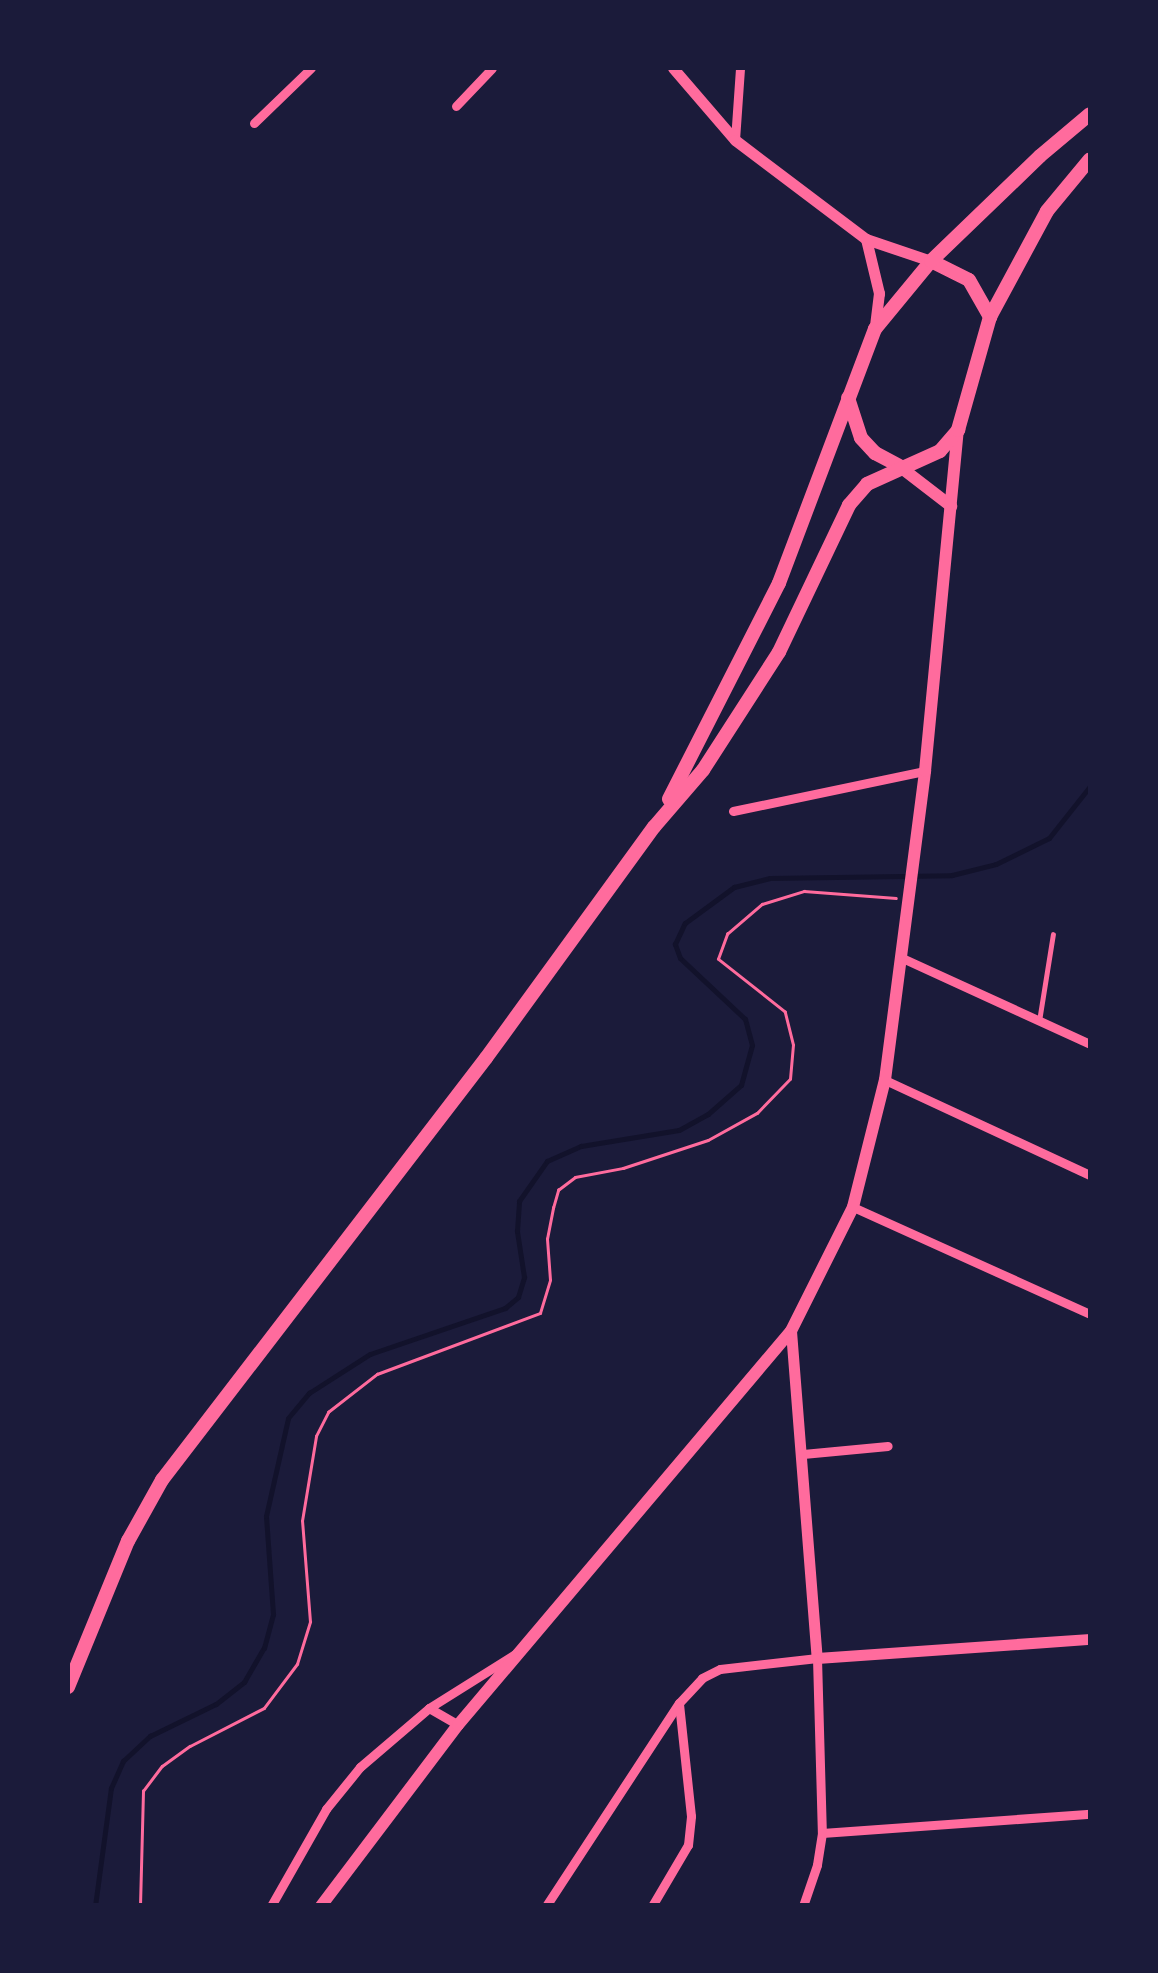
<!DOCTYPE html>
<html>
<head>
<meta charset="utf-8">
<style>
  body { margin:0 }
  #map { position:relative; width:1158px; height:1973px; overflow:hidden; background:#1b1b3a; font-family:Manrope,sans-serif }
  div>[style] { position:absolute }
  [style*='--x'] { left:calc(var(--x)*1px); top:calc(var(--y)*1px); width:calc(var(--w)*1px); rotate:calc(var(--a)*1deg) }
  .stream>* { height:5px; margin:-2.5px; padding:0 2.5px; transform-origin:2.5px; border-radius:2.5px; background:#12122b }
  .path>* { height:2.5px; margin:-1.25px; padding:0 1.25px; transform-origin:1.25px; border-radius:1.25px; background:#ff6b9d }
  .service>* { height:5px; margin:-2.5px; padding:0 2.5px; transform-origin:2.5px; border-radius:2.5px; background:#ff6b9d }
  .minor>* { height:9px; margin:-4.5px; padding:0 4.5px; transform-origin:4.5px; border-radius:4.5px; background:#ff6b9d }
  .tertiary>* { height:11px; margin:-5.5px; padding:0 5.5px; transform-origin:5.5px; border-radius:5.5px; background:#ff6b9d }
  .secondary>* { height:12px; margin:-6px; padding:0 6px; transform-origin:6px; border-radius:6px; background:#ff6b9d }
  .primary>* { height:14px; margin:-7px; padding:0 7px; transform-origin:7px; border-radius:7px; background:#ff6b9d }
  span { translate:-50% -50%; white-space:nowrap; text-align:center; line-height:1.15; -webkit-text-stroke:10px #1b1b3a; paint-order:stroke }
  .frame { position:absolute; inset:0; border:70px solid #1b1b3a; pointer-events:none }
</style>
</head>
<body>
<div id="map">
  <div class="stream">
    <i style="--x:95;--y:1906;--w:119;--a:-82.3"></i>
    <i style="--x:111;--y:1788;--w:30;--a:-66"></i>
    <i style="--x:123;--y:1761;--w:37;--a:-43"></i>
    <i style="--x:150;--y:1736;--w:73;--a:-25.9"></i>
    <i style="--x:216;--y:1704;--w:36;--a:-38"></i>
    <i style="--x:244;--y:1682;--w:39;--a:-60"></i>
    <i style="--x:264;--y:1648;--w:35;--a:-75"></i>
    <i style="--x:273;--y:1614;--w:98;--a:-94.1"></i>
    <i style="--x:266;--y:1516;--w:100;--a:-77.3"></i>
    <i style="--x:288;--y:1418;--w:33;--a:-50"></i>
    <i style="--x:309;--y:1393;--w:72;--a:-32.6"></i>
    <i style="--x:370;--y:1354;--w:143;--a:-18.8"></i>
    <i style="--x:505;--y:1308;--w:17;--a:-40"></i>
    <i style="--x:518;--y:1297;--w:21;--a:-73"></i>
    <i style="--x:524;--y:1277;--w:47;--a:-98.7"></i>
    <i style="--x:517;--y:1231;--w:30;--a:-86"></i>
    <i style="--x:519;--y:1201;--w:49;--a:-55"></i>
    <i style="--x:547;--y:1161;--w:37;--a:-24"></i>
    <i style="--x:581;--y:1146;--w:99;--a:-9.3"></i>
    <i style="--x:679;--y:1130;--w:33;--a:-29"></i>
    <i style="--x:708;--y:1114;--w:44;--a:-41.3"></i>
    <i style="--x:741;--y:1085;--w:41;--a:-74.6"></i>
    <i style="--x:752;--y:1045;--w:27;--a:-105"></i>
    <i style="--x:745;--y:1019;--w:89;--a:-136.8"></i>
    <i style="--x:680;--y:958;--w:15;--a:-110"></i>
    <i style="--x:675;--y:944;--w:23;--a:-65"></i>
    <i style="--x:685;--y:923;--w:61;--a:-36.3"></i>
    <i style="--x:734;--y:887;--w:37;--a:-14"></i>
    <i style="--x:770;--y:878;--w:182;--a:-0.9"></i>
    <i style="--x:952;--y:875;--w:45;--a:-14"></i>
    <i style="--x:996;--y:864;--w:59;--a:-26.1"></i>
    <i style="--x:1049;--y:838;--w:66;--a:-51.7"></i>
  </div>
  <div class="path">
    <i style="--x:140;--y:1906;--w:115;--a:-88.5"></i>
    <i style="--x:143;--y:1791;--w:31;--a:-53"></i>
    <i style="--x:162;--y:1766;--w:34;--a:-36"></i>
    <i style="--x:190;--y:1746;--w:83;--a:-27.2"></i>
    <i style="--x:264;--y:1708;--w:55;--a:-53.1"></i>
    <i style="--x:297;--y:1664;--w:44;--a:-72.8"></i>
    <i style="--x:310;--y:1622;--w:101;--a:-94.5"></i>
    <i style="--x:302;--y:1521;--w:86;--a:-80.6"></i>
    <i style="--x:316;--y:1436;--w:27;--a:-63"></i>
    <i style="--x:328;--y:1412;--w:62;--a:-37.8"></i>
    <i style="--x:377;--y:1374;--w:174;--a:-20.5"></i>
    <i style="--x:540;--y:1313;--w:34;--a:-73"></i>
    <i style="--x:550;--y:1280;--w:41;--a:-94.2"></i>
    <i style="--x:547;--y:1239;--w:32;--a:-79"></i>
    <i style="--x:553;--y:1208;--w:19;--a:-74"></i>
    <i style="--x:558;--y:1190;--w:21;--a:-37"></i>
    <i style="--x:575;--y:1177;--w:49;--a:-10.6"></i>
    <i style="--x:623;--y:1168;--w:89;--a:-18.2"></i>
    <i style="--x:708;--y:1140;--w:56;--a:-28.9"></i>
    <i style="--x:757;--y:1113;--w:47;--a:-45.9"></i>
    <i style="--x:790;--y:1079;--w:34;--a:-85"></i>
    <i style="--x:793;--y:1045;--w:34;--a:-104"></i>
    <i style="--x:785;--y:1012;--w:85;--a:-141.7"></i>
    <i style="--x:718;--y:959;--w:27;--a:-70"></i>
    <i style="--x:727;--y:934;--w:46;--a:-40.6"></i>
    <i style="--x:762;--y:904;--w:44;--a:-17.2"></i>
    <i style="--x:804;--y:891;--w:92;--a:4.4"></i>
  </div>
  <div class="service">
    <i style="--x:1039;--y:1021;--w:88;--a:-80.9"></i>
  </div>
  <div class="minor">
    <i style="--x:456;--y:106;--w:52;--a:-46.5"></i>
    <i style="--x:254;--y:123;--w:79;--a:-44"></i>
    <i style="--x:735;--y:140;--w:72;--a:-86"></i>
    <i style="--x:733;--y:811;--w:196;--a:-11.8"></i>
    <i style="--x:900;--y:957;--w:209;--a:24.6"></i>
    <i style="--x:885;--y:1080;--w:226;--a:24.9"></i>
    <i style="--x:853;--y:1207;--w:260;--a:24.3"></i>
    <i style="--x:803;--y:1454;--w:85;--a:-5.4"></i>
    <i style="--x:429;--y:1708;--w:34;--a:30"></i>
    <i style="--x:822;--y:1833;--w:269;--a:-4.1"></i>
    <i style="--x:271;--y:1906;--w:112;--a:-60.4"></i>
    <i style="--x:326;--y:1809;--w:54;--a:-51"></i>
    <i style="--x:360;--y:1767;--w:91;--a:-40.5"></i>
    <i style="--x:429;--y:1708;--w:102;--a:-32.1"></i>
    <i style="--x:546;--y:1906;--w:243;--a:-56.8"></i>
    <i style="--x:679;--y:1703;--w:34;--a:-47"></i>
    <i style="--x:702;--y:1678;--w:20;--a:-27"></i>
    <i style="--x:720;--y:1669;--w:98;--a:-6.5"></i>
    <i style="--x:817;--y:1658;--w:175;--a:88.4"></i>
    <i style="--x:822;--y:1833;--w:32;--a:99"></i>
    <i style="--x:817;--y:1865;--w:43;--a:108.9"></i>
    <i style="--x:652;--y:1906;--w:71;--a:-59.5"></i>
    <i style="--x:688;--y:1845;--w:29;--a:-84"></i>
    <i style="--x:691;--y:1816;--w:113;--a:-96.1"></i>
  </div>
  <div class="tertiary">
    <i style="--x:673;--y:68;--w:95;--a:49.3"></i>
    <i style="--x:735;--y:140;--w:164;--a:37.1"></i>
    <i style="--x:866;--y:239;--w:69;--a:18.7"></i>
    <i style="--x:866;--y:239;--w:56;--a:76.5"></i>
    <i style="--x:879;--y:293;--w:35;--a:97"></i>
    <i style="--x:791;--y:1331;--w:328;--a:85.5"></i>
    <i style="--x:817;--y:1658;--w:274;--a:-4"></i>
  </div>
  <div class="secondary">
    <i style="--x:899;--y:466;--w:66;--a:37.6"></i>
    <i style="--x:321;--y:1906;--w:227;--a:-52.9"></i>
    <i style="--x:458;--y:1725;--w:516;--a:-49.8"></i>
    <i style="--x:791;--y:1331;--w:139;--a:-63.4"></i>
    <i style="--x:853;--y:1207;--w:131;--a:-75.9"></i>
    <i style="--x:885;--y:1080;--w:312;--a:-82.6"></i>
    <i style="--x:925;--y:771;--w:343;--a:-84.5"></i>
  </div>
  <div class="primary">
    <i style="--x:931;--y:261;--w:42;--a:26.6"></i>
    <i style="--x:969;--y:280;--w:43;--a:60.4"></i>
    <i style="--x:848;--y:398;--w:42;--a:72"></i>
    <i style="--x:861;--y:438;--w:21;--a:47"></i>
    <i style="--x:875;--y:453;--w:27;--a:28"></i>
    <i style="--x:669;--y:799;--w:242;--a:-63"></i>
    <i style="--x:779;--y:583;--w:272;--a:-69.3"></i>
    <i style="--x:875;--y:329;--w:88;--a:-50.5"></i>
    <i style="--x:931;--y:261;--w:151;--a:-43.9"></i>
    <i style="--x:1040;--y:156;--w:65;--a:-40"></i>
    <i style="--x:68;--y:1687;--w:158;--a:-67.7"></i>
    <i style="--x:128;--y:1541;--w:70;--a:-60.9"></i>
    <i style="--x:162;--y:1480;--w:532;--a:-52.48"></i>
    <i style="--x:486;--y:1058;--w:286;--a:-54"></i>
    <i style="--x:654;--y:827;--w:75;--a:-49.3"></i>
    <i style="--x:703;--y:770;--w:140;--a:-57.2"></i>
    <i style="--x:779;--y:652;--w:163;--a:-64.5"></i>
    <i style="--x:849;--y:505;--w:28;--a:-49"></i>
    <i style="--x:867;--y:484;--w:80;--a:-24.3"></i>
    <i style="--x:940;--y:451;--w:28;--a:-49"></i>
    <i style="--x:958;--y:430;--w:117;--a:-74.2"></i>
    <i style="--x:990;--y:317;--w:120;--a:-61.7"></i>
    <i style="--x:1047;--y:211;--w:67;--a:-50.4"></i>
  </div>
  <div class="frame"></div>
</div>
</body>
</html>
